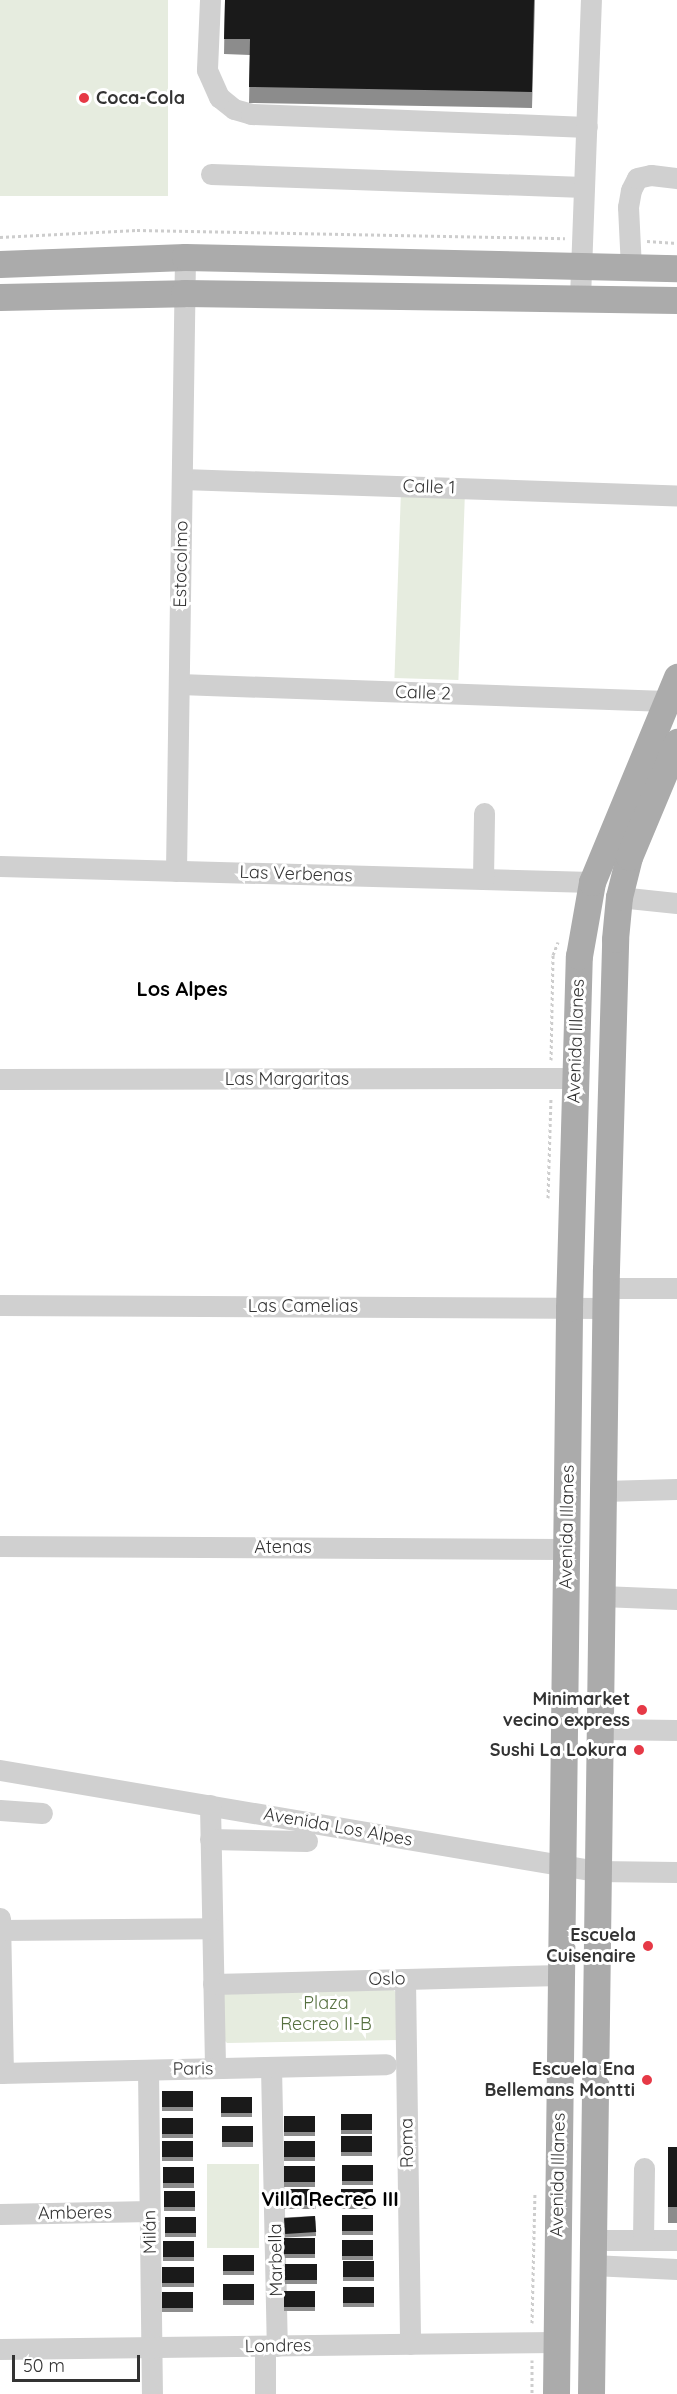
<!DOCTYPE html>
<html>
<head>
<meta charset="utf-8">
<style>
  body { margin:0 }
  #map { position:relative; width:677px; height:2394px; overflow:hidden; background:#fff; font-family:Quicksand,sans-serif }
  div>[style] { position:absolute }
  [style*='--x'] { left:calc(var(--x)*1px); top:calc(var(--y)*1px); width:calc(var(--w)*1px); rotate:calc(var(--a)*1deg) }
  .green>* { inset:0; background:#e6ecdf; transform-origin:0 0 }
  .path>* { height:3px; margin-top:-1.5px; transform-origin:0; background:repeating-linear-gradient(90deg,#cdcdcd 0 3px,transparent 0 6px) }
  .minor>* { height:21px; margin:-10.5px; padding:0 10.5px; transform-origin:10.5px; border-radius:10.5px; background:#d0d0d0 }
  .major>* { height:27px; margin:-13.5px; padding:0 13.5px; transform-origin:13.5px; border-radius:13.5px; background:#ababab }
  .wall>* { inset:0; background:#8c8c8c; transform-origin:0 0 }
  .building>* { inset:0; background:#1a1a1a; transform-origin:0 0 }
  .dots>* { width:16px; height:16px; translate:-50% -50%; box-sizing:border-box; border:3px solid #fff; border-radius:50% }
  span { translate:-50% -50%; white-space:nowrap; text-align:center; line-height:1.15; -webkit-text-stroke:6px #fff; paint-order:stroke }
  .poi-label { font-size:18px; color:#333; font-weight:700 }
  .left { translate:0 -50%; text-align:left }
  .right { translate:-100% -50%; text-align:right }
  .street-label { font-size:18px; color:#333 }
  .park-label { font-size:18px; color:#56703f }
  .neighbourhood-label { font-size:20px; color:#000; font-weight:700 }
  .scale { position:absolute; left:12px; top:2355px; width:128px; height:27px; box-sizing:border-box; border:3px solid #333; border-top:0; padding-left:8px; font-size:18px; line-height:21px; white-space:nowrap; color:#333; -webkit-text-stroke:4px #fff; paint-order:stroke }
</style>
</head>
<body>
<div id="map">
  <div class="green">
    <i style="left:0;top:0;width:168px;height:196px"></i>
    <i style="left:401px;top:490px;width:64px;height:188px;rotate:2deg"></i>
    <i style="clip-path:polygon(390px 1987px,399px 1995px,399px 2040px,227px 2043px,219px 2035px,224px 1988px)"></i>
    <i style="left:259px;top:2164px;width:84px;height:52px;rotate:90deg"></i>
  </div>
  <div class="path">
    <i style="--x:0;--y:237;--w:137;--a:-2.9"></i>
    <i style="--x:137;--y:230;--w:428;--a:1.1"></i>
    <i style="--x:647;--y:241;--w:30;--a:4"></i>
    <i style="--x:551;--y:1060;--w:105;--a:-88.9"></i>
    <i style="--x:553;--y:955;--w:14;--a:-69"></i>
    <i style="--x:548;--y:1198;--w:101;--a:-88.3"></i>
    <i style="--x:532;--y:2323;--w:131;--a:-88.7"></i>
    <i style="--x:532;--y:2360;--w:34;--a:90"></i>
  </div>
  <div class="minor">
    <i style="--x:210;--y:0;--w:70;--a:92.5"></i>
    <i style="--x:207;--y:70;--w:30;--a:66"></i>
    <i style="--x:219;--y:97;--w:19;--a:39"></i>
    <i style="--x:234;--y:109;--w:18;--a:16"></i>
    <i style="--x:251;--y:114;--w:336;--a:2.2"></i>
    <i style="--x:211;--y:174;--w:373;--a:2"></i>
    <i style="--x:631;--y:268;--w:61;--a:-92.8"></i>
    <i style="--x:628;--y:207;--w:17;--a:-80"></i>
    <i style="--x:631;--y:190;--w:13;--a:-63"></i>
    <i style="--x:637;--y:178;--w:14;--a:-12"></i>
    <i style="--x:651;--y:175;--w:26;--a:7"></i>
    <i style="--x:580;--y:298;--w:298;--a:-87.9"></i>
    <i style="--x:182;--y:479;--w:495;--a:1.9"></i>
    <i style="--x:179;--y:684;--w:488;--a:2"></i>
    <i style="--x:0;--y:866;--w:592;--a:1.55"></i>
    <i style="--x:176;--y:871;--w:614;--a:-89.16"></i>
    <i style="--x:483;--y:879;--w:66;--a:-89.1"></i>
    <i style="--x:619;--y:897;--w:58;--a:5.9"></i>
    <i style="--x:0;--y:1079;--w:574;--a:-0.1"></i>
    <i style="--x:607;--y:1288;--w:70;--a:0"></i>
    <i style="--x:0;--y:1305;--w:606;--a:0.28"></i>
    <i style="--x:603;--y:1491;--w:74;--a:-1.5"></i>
    <i style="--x:0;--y:1546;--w:566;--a:0.3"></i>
    <i style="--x:601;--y:1596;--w:76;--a:2.3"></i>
    <i style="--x:599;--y:1729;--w:78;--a:0.7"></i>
    <i style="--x:0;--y:1770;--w:604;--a:9.62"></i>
    <i style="--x:596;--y:1871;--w:81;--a:0.7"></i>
    <i style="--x:210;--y:1805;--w:263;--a:88.9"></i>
    <i style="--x:0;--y:1810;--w:42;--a:4.1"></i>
    <i style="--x:210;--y:1839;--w:97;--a:1.2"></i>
    <i style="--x:0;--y:1918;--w:155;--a:88.9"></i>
    <i style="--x:0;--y:1930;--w:212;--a:-0.5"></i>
    <i style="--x:405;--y:1979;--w:365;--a:89.2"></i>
    <i style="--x:213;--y:1984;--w:348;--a:-1.5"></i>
    <i style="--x:271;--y:2067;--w:279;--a:88.8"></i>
    <i style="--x:148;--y:2070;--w:324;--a:89.3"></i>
    <i style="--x:0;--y:2073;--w:386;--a:-1.3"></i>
    <i style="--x:0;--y:2214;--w:150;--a:-1.1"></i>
    <i style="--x:592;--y:2240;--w:85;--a:0"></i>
    <i style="--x:643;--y:2240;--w:72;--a:-89.2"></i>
    <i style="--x:592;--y:2265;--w:85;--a:2.7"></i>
    <i style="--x:265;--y:2346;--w:48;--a:90"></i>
    <i style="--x:0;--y:2349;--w:556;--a:-0.72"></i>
  </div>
  <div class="major">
    <i style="--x:0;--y:264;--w:185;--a:-2.2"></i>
    <i style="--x:185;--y:257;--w:492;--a:1.3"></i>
    <i style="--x:0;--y:297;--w:184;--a:-1.2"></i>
    <i style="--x:184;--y:293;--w:493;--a:0.8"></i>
    <i style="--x:556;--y:2394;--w:1086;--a:-89.31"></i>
    <i style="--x:569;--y:1308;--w:352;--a:-88.4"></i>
    <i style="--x:579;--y:956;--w:75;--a:-80"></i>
    <i style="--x:592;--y:882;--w:222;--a:-67.5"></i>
    <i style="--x:591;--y:2394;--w:1125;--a:-89.24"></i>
    <i style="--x:606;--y:1269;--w:330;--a:-88.4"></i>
    <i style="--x:615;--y:939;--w:42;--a:-84.6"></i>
    <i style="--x:619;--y:897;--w:41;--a:-76"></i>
    <i style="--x:629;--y:857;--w:125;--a:-67.3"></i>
  </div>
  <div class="wall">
    <i style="clip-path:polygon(225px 0,535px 0,532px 108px,249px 103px,250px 55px,224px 54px)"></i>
    <i style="left:162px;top:2091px;width:31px;height:20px"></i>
    <i style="left:252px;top:2097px;width:20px;height:31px;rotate:90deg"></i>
    <i style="left:341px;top:2114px;width:31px;height:20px"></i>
    <i style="left:284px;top:2116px;width:31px;height:20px"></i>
    <i style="left:193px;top:2118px;width:20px;height:31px;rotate:90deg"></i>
    <i style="left:222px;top:2126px;width:31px;height:21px"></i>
    <i style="left:341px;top:2136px;width:31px;height:20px"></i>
    <i style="left:162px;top:2141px;width:31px;height:20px"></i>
    <i style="left:315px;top:2141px;width:20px;height:31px;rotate:90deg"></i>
    <i style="left:668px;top:2147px;width:9px;height:76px"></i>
    <i style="left:373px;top:2165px;width:20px;height:31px;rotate:90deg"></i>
    <i style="left:315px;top:2166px;width:21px;height:31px;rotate:90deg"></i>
    <i style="left:163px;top:2167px;width:31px;height:21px"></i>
    <i style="left:284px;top:2189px;width:32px;height:20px"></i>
    <i style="left:341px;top:2189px;width:32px;height:20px"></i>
    <i style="left:195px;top:2191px;width:20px;height:31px;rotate:90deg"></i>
    <i style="left:342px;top:2215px;width:31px;height:20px"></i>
    <i style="left:315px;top:2216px;width:20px;height:31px;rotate:87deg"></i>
    <i style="left:165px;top:2217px;width:31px;height:20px"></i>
    <i style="left:284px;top:2238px;width:31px;height:20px"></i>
    <i style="left:342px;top:2240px;width:31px;height:20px"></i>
    <i style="left:163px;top:2241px;width:31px;height:20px"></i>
    <i style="left:223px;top:2255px;width:31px;height:20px"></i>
    <i style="left:343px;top:2261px;width:31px;height:20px"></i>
    <i style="left:285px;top:2264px;width:32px;height:20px"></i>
    <i style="left:162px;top:2267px;width:32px;height:20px"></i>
    <i style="left:223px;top:2284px;width:31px;height:21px"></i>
    <i style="left:343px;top:2287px;width:31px;height:20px"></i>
    <i style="left:315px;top:2291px;width:20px;height:31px;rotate:90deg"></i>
    <i style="left:162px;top:2292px;width:31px;height:20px"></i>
  </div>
  <div class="building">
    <i style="clip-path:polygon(225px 0,534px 0,532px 92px,249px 87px,250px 39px,224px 39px)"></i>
    <i style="left:162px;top:2091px;width:31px;height:16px"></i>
    <i style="left:252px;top:2097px;width:16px;height:31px;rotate:90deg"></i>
    <i style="left:341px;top:2114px;width:31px;height:16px"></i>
    <i style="left:284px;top:2116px;width:31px;height:16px"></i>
    <i style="left:193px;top:2118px;width:16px;height:31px;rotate:90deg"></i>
    <i style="left:222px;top:2126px;width:31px;height:16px"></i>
    <i style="left:341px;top:2136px;width:31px;height:16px"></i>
    <i style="left:162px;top:2141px;width:31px;height:16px"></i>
    <i style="left:315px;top:2141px;width:16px;height:31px;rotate:90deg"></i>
    <i style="left:668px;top:2147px;width:9px;height:60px"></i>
    <i style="left:373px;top:2165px;width:16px;height:31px;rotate:90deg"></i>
    <i style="left:315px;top:2166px;width:16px;height:31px;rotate:90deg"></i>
    <i style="left:163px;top:2167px;width:31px;height:16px"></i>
    <i style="left:284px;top:2189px;width:32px;height:16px"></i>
    <i style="left:341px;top:2189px;width:32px;height:16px"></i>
    <i style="left:195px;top:2191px;width:16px;height:31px;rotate:90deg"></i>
    <i style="left:342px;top:2215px;width:31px;height:16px"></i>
    <i style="left:315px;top:2216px;width:16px;height:31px;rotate:86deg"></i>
    <i style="left:165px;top:2217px;width:31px;height:16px"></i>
    <i style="left:284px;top:2238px;width:31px;height:16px"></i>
    <i style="left:342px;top:2240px;width:31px;height:16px"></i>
    <i style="left:163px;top:2241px;width:31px;height:16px"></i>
    <i style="left:223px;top:2255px;width:31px;height:16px"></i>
    <i style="left:343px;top:2261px;width:31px;height:16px"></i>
    <i style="left:285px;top:2264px;width:32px;height:16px"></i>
    <i style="left:162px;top:2267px;width:32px;height:16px"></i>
    <i style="left:223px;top:2284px;width:31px;height:16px"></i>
    <i style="left:343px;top:2287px;width:31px;height:16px"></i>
    <i style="left:315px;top:2291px;width:16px;height:31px;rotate:90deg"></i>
    <i style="left:162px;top:2292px;width:31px;height:16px"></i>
  </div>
  <div class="dots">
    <i style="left:84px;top:98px;background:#e63946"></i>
    <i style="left:642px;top:1710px;background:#e63946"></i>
    <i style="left:639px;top:1750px;background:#e63946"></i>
    <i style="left:648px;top:1946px;background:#e63946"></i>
    <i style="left:647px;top:2080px;background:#e63946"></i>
  </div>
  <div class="poi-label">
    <span class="left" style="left:96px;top:98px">Coca-Cola</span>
    <span class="right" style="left:630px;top:1710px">Minimarket<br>vecino express</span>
    <span class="right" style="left:627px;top:1750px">Sushi La Lokura</span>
    <span class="right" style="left:636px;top:1946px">Escuela<br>Cuisenaire</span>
    <span class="right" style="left:635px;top:2080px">Escuela Ena<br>Bellemans Montti</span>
  </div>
  <div class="street-label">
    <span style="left:429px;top:487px;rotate:2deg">Calle 1</span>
    <span style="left:181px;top:564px;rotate:-89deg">Estocolmo</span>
    <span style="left:423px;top:693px;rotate:2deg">Calle 2</span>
    <span style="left:296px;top:874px;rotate:2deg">Las Verbenas</span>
    <span style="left:576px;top:1041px;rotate:-88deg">Avenida Illanes</span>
    <span style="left:287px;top:1079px">Las Margaritas</span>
    <span style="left:303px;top:1306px">Las Camelias</span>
    <span style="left:567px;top:1527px;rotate:-89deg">Avenida Illanes</span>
    <span style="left:283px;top:1547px">Atenas</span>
    <span style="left:338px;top:1827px;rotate:10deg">Avenida Los Alpes</span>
    <span style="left:387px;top:1979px;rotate:-1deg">Oslo</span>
    <span style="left:193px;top:2069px;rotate:-1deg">Paris</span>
    <span style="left:407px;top:2143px;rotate:-91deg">Roma</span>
    <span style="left:558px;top:2175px;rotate:-89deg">Avenida Illanes</span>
    <span style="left:75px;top:2213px;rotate:-1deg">Amberes</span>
    <span style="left:150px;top:2232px;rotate:-91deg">Milán</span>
    <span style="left:276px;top:2260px;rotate:-91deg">Marbella</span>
    <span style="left:278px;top:2346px;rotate:-1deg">Londres</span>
  </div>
  <div class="park-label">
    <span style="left:326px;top:2014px">Plaza<br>Recreo II-B</span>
  </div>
  <div class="neighbourhood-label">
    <span style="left:182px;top:988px">Los Alpes</span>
    <span style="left:330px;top:2198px">Villa Recreo III</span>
  </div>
  <div class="scale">50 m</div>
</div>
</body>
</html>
